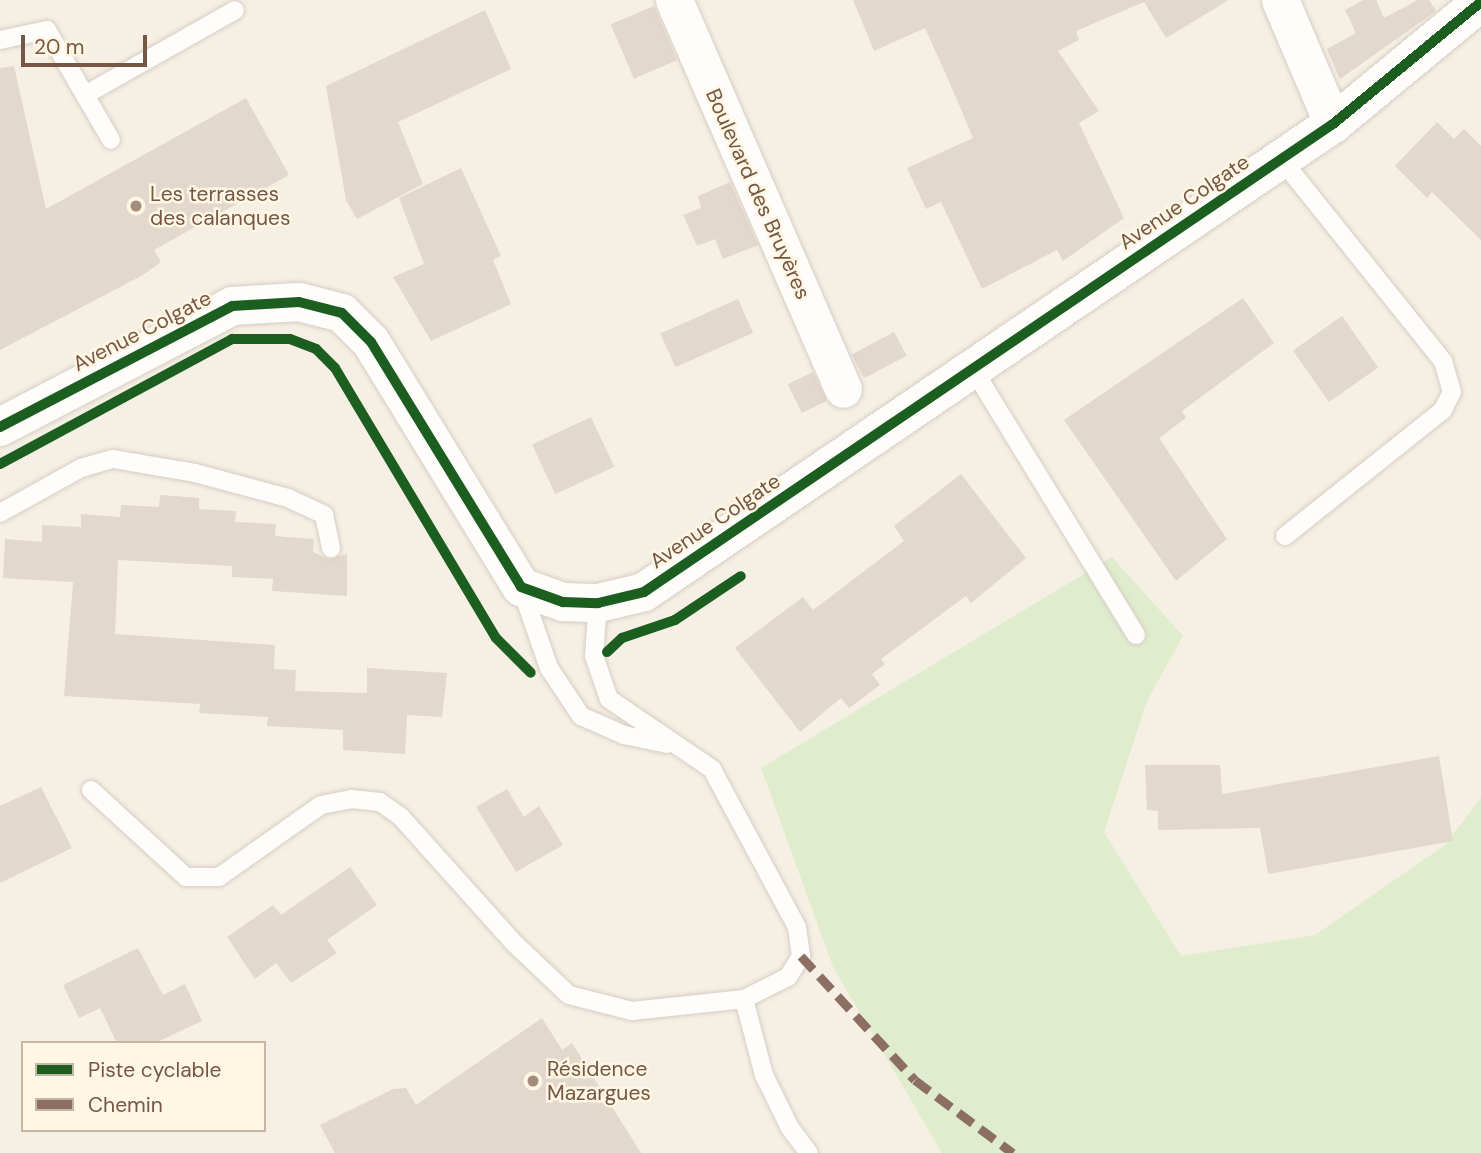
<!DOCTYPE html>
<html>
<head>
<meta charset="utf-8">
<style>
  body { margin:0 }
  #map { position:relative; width:1481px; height:1153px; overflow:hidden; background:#f6f0e4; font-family:"DM Sans",sans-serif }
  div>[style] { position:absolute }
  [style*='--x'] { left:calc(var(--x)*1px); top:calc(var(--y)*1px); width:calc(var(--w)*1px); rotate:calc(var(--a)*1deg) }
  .green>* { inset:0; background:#dfedcd }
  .building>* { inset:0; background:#e2d8cc; transform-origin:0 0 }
  .roads { filter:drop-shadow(0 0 2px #d7cdc3) drop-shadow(0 0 2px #d7cdc3) }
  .lane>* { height:18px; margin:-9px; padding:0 9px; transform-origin:9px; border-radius:9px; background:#fefdfb }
  .street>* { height:37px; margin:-18.5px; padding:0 18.5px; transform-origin:18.5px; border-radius:18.5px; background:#fefdfb }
  .secondary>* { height:38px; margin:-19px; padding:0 19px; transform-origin:19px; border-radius:19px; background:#fefdfb }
  .quiet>* { height:9px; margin-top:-4.5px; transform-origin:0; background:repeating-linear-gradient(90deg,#8d6e63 0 18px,transparent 0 27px) }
  .cycleway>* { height:10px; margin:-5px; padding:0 5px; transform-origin:5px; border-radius:5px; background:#1b5e20 }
  .dots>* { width:19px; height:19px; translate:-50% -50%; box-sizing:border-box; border:4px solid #fff6e4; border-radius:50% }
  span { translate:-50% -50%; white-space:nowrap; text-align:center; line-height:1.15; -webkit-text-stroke:5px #fff6e4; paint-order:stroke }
  .poi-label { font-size:21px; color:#745744 }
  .left { translate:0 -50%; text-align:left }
  .street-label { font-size:21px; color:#745744 }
  .legend { position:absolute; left:21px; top:1041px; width:245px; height:91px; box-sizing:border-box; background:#fff6e4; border:2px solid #c7b6a4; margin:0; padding:9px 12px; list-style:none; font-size:21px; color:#745744 }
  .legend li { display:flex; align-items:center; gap:14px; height:35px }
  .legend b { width:35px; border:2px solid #c7b6a4 }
  .scale { position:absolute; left:21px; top:35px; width:126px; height:32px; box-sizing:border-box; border:4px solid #745744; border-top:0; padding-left:9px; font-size:21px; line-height:24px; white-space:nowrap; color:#745744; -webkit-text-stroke:5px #fff6e4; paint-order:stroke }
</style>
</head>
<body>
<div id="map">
  <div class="green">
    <i style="clip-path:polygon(1112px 557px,1183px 636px,1147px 701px,1104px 832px,1181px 956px,1315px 935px,1445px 845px,1481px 798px,1481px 1153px,942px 1153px,833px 967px,761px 768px)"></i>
  </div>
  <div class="building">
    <i style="clip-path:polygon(853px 0,1229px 0,1166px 38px,1144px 2px,1076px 31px,1079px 40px,1058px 51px,1099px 111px,1079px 123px,1124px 218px,1063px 261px,1057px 250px,982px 289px,941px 202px,926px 209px,907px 168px,973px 138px,952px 88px,925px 28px,874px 51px)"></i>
    <i style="clip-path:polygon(1363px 0,1376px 0,1384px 18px,1418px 0,1429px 0,1436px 11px,1340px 79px,1327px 49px,1356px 33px,1345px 10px)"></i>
    <i style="left:654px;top:6px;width:59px;height:47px;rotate:67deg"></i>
    <i style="clip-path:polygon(485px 10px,511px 69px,398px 122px,423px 184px,357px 219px,346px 200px,326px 86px)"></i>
    <i style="clip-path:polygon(14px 66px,46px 209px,246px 98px,289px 175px,154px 250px,161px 262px,143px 275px,0 350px,0 68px)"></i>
    <i style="clip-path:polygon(1437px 122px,1454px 139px,1464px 129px,1481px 146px,1481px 240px,1432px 192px,1427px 198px,1395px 166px)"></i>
    <i style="clip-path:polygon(461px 168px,501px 256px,493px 260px,511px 304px,431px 341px,393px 277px,424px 264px,399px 198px)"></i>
    <i style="clip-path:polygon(730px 182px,758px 245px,723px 259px,715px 239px,697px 246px,683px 215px,701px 208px,698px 196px)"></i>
    <i style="clip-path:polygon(1243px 298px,1274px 343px,1182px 411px,1186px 418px,1159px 438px,1227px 539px,1176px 581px,1064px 420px)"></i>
    <i style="left:738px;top:299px;width:37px;height:85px;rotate:66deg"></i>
    <i style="left:1342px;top:316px;width:63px;height:60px;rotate:55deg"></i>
    <i style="left:894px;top:332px;width:27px;height:48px;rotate:62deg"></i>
    <i style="left:813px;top:372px;width:32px;height:28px;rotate:64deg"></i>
    <i style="left:591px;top:417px;width:55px;height:65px;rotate:65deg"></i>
    <i style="clip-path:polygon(961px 474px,1026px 558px,971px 603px,966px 596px,881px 659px,885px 664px,872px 674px,880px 685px,849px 708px,841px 698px,800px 732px,735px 648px,803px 597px,813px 610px,904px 541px,894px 526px)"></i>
    <i style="clip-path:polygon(160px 495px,199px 498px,199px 509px,236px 511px,235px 522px,276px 524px,275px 536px,314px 539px,313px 552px,328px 559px,347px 554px,347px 596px,272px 591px,273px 579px,232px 577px,232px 566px,118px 560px,115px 634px,275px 645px,274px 669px,296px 670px,295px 691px,367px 693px,367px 668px,447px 673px,442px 717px,407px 715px,405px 754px,343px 750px,343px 730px,267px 726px,268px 717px,199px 713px,200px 704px,64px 696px,73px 582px,3px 578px,5px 539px,42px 542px,42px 525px,81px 527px,81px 514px,120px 517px,121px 505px,159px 507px)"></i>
    <i style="clip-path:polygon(1439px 756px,1453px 841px,1268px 874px,1260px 828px,1158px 830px,1158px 811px,1147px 810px,1145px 765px,1220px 765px,1222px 794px)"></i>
    <i style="clip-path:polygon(41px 787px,72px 848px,0 883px,0 806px)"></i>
    <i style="clip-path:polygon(507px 789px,524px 817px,539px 806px,563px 845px,516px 872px,476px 807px)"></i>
    <i style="clip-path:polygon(350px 867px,377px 905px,327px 940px,337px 953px,291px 983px,276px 963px,255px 979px,227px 937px,273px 905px,281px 915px)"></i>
    <i style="clip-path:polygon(138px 948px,163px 995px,185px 984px,202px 1021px,155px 1043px,117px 1043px,100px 1008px,79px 1018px,63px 985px)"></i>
    <i style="clip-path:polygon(542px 1018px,562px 1050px,572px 1043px,641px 1153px,335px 1153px,320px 1125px,393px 1089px,406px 1088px,416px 1105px)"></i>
  </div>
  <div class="roads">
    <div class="lane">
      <i style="--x:0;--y:40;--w:48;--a:-12"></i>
      <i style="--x:47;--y:30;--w:127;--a:59.8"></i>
      <i style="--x:85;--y:95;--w:172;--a:-29.5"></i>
      <i style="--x:1281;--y:159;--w:259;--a:51.3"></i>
      <i style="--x:1443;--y:361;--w:32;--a:74"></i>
      <i style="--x:1452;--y:392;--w:20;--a:117"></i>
      <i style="--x:1443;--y:410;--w:202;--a:141.4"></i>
      <i style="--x:973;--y:369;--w:312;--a:58.5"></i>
      <i style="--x:0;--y:513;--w:93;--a:-29.1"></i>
      <i style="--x:81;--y:468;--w:33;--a:-16"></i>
      <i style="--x:113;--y:459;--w:83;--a:9.7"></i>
      <i style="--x:195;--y:473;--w:96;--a:15"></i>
      <i style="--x:288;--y:498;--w:40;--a:25"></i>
      <i style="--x:324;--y:515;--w:34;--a:78"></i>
      <i style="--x:522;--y:590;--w:83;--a:70.9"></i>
      <i style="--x:549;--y:668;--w:58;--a:56.3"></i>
      <i style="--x:581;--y:716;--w:47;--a:23.8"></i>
      <i style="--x:624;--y:735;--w:44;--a:11.8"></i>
      <i style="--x:91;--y:790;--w:129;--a:42.5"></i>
      <i style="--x:186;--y:877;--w:33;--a:0"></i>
      <i style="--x:219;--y:877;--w:125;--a:-35.2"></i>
      <i style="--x:321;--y:805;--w:31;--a:-11"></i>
      <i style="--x:351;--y:799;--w:29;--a:6"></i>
      <i style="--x:380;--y:802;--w:24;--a:35"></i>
      <i style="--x:400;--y:816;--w:172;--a:48.1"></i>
      <i style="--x:515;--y:944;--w:74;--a:43.4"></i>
      <i style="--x:569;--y:995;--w:65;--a:14.3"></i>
      <i style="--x:632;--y:1011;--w:113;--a:-6.1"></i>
      <i style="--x:744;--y:999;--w:49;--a:-26.6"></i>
      <i style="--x:788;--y:977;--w:25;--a:-58"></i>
      <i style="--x:801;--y:956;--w:29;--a:-98"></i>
      <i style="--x:797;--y:927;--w:179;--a:-118.3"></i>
      <i style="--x:712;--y:769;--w:125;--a:-145.8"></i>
      <i style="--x:609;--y:699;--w:46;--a:-109.2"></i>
      <i style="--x:594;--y:656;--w:53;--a:-85.7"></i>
      <i style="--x:744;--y:999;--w:79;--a:75.3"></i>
      <i style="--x:764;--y:1075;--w:59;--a:63.9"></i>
      <i style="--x:790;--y:1128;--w:31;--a:53"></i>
    </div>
    <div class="street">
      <i style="--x:674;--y:0;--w:424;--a:66.5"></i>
      <i style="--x:1280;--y:0;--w:135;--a:66.9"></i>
    </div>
    <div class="secondary">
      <i style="--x:0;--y:427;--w:262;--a:-27.5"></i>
      <i style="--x:232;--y:306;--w:67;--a:-3.4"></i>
      <i style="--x:299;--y:302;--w:44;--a:14.3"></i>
      <i style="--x:342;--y:313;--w:41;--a:45"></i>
      <i style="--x:371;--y:342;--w:287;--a:58.5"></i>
      <i style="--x:521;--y:587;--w:45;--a:19.7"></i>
      <i style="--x:563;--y:602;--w:35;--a:2"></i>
      <i style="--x:598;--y:603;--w:47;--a:-13.4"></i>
      <i style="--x:644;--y:592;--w:833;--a:-34.19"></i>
      <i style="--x:1333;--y:124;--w:192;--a:-39.5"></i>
    </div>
  </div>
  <div class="quiet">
    <i style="--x:801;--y:956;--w:168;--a:47.4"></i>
    <i style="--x:915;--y:1080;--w:122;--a:36.7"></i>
  </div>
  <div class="cycleway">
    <i style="--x:0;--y:427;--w:262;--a:-27.5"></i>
    <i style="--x:232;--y:306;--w:67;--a:-3.4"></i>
    <i style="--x:299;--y:302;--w:44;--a:14.3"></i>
    <i style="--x:342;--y:313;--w:41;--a:45"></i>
    <i style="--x:371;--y:342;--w:287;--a:58.5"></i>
    <i style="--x:521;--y:587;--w:45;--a:19.7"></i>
    <i style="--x:563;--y:602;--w:35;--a:2"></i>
    <i style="--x:598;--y:603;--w:47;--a:-13.4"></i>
    <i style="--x:644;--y:592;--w:833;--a:-34.19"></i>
    <i style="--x:1333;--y:124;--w:192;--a:-39.5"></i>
    <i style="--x:0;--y:464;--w:264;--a:-28.3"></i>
    <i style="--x:232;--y:339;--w:58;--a:0"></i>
    <i style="--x:290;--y:339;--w:28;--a:21"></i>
    <i style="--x:316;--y:349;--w:27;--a:45"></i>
    <i style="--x:335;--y:368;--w:314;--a:59.2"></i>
    <i style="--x:496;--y:638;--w:49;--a:45"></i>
    <i style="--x:607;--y:652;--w:21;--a:-43"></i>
    <i style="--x:622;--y:638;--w:56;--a:-18.8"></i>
    <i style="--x:675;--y:620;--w:79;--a:-33.7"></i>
  </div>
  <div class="dots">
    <i style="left:136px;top:206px;background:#a28d7c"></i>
    <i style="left:533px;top:1081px;background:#a28d7c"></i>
  </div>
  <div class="poi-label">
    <span class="left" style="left:150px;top:206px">Les terrasses<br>des calanques</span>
    <span class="left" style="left:547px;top:1081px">Résidence<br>Mazargues</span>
  </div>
  <div class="street-label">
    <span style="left:758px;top:194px;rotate:66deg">Boulevard des Bruyères</span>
    <span style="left:1184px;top:202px;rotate:-34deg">Avenue Colgate</span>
    <span style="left:142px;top:331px;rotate:-27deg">Avenue Colgate</span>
    <span style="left:715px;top:521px;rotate:-34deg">Avenue Colgate</span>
  </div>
  <ul class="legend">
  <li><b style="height:9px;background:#1b5e20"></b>Piste cyclable</li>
  <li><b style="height:9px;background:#8d6e63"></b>Chemin</li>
  </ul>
  <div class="scale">20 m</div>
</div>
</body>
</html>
